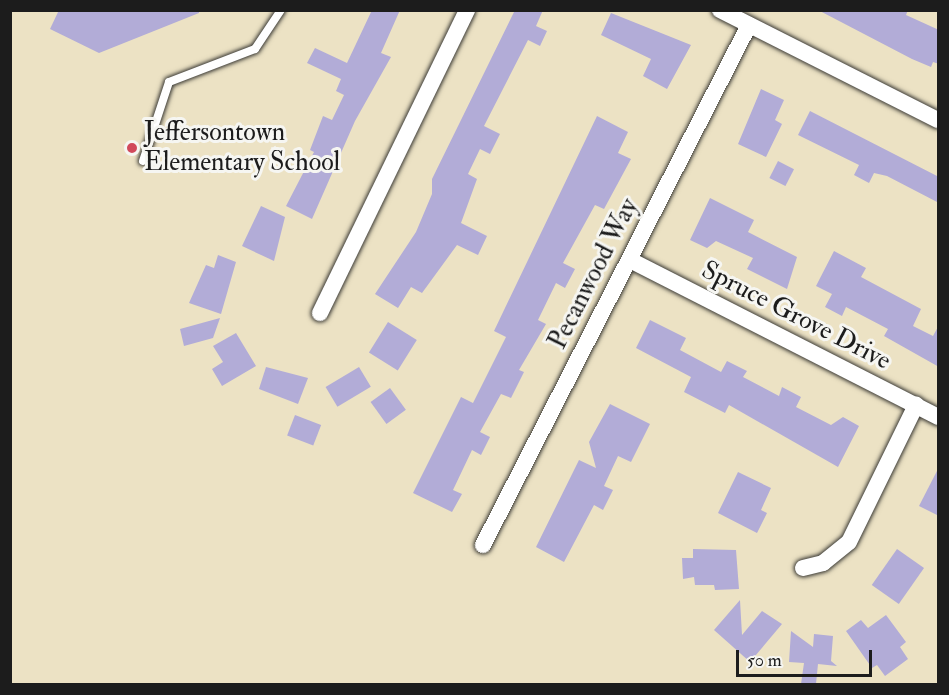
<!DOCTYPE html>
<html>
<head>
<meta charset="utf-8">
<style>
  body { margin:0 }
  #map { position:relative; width:949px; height:695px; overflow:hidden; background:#ece2c4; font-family:"IM FELL Double Pica",serif }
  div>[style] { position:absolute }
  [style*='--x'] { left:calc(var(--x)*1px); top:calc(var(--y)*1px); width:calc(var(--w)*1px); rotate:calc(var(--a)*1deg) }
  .building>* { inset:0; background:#b2acd7; transform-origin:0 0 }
  .roads { filter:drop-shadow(0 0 2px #3b3a35) drop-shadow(0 0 2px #3b3a35) }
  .service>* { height:8px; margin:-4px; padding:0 4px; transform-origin:4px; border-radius:4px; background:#fff }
  .minor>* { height:16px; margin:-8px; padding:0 8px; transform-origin:8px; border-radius:8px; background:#fff }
  .dots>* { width:16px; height:16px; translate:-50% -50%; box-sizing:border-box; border:3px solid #f6f6f2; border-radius:50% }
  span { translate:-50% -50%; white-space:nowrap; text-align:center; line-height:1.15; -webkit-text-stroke:6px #f6f6f2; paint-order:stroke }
  .poi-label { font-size:26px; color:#1c1c1c }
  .left { translate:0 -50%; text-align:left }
  .street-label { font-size:26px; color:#1c1c1c }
  .frame { position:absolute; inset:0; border:12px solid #1c1c1c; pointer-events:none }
  .scale { position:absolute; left:736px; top:650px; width:136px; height:27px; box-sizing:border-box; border:3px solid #1c1c1c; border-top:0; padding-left:8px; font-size:18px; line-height:21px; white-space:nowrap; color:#1c1c1c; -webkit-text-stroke:4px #f6f6f2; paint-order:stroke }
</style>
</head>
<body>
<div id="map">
  <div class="building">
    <i style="clip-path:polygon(59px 10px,199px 10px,199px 13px,99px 53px,50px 29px)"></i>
    <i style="clip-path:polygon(372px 10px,400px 10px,381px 53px,391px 57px,355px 121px,312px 219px,286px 206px,314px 152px,310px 150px,323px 116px,332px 120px,344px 95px,336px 91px,341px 79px,307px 63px,315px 48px,347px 63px)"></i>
    <i style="clip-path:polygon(515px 10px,543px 10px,536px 26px,547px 31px,540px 46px,528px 40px,484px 126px,500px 134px,490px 154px,480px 149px,468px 174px,477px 179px,461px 223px,487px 236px,478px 255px,457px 245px,422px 293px,411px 287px,398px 308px,375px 294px,416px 232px,432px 194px,432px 179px)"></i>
    <i style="clip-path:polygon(818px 10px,908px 10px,906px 15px,939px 30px,939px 64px,933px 62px,931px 67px,912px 59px)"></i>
    <i style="clip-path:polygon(611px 13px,691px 45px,667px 89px,643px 76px,651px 59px,601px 35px)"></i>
    <i style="clip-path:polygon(761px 89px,784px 100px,775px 120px,782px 124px,766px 157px,738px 144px)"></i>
    <i style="clip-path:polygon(810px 111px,939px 177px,939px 203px,887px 176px,874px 173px,869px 183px,854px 175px,859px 165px,798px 135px)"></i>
    <i style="clip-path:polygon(597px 116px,628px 132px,618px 153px,631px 159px,604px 209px,595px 205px,563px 263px,575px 269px,565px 288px,556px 283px,538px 320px,546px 324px,519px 370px,524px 372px,511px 398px,501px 394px,480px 432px,490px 437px,481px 455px,472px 450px,453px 490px,462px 494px,452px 512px,413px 493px,461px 397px,473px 403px,506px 337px,494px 331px)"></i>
    <i style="left:778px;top:161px;width:18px;height:19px;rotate:27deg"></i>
    <i style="clip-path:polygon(710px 198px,754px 220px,748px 232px,797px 257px,787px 289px,747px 269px,753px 258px,716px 241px,707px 248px,690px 240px)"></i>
    <i style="clip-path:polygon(261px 206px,285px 217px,274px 261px,242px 246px)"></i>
    <i style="clip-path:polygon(834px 251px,866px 268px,861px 277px,921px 309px,913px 326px,933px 336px,939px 325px,939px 367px,884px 336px,888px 329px,846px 307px,842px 316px,825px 307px,832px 294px,816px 286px)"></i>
    <i style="clip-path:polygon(218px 255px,236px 262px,221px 314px,189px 303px,206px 265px,214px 268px)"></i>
    <i style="clip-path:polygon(220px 318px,213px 338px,184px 346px,180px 329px)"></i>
    <i style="clip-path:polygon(650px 320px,686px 338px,680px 350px,721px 372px,727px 361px,747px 371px,743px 377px,779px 396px,782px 387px,801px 397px,796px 407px,831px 425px,843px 417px,859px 426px,838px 467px,729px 405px,725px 413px,684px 392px,691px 377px,636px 348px)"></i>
    <i style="left:388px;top:322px;width:34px;height:36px;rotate:32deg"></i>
    <i style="clip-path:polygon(236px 333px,256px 366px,222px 386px,212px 369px,223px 362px,213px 346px)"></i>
    <i style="clip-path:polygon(266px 367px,308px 378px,298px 404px,259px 389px)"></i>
    <i style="left:359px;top:367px;width:23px;height:39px;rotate:59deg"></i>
    <i style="left:390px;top:388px;width:27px;height:24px;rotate:54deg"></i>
    <i style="clip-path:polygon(610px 404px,650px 424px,631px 462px,618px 456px,604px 486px,613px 490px,603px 510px,594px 505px,564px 562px,536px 547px,579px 460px,596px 468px,589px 442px)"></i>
    <i style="left:295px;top:415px;width:28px;height:22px;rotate:21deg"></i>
    <i style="clip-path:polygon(939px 467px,939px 516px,919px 506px)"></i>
    <i style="clip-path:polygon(738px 472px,771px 488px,761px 510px,767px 513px,757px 533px,718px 513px)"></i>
    <i style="clip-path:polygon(693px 549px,736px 550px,739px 589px,715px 590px,714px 585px,695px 585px,694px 577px,683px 579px,682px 558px,693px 558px)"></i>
    <i style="left:897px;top:549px;width:33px;height:44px;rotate:35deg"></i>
    <i style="clip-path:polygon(740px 600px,742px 635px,762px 611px,782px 624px,750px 662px,714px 630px)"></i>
    <i style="clip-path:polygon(886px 615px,906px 642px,900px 647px,908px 659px,885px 676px,877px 665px,872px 668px,846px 631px,861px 620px,868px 628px)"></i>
    <i style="clip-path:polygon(791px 631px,813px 647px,814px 634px,833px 636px,831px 661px,837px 666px,818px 664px,816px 684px,801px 684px,804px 663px,789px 662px)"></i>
  </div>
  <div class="roads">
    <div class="service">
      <i style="--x:143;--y:161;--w:83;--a:-71.8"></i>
      <i style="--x:169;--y:82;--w:92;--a:-21"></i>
      <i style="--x:255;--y:49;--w:47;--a:-56.3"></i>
    </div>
    <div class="minor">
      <i style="--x:720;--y:10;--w:244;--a:26.8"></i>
      <i style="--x:630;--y:260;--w:346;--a:27"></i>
      <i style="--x:320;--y:313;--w:337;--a:-64.1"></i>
      <i style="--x:483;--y:545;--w:584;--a:-62.91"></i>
      <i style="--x:803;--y:568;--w:21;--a:-14"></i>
      <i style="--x:823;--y:563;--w:33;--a:-39"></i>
      <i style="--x:849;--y:542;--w:153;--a:-63.9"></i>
    </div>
  </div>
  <div class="dots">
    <i style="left:132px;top:148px;background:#d1495b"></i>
  </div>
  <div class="poi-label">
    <span class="left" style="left:144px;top:148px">Jeffersontown<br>Elementary School</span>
  </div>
  <div class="street-label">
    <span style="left:594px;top:274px;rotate:-63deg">Pecanwood Way</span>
    <span style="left:796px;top:316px;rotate:27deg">Spruce Grove Drive</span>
  </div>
  <div class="frame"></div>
  <div class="scale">50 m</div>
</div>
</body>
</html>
